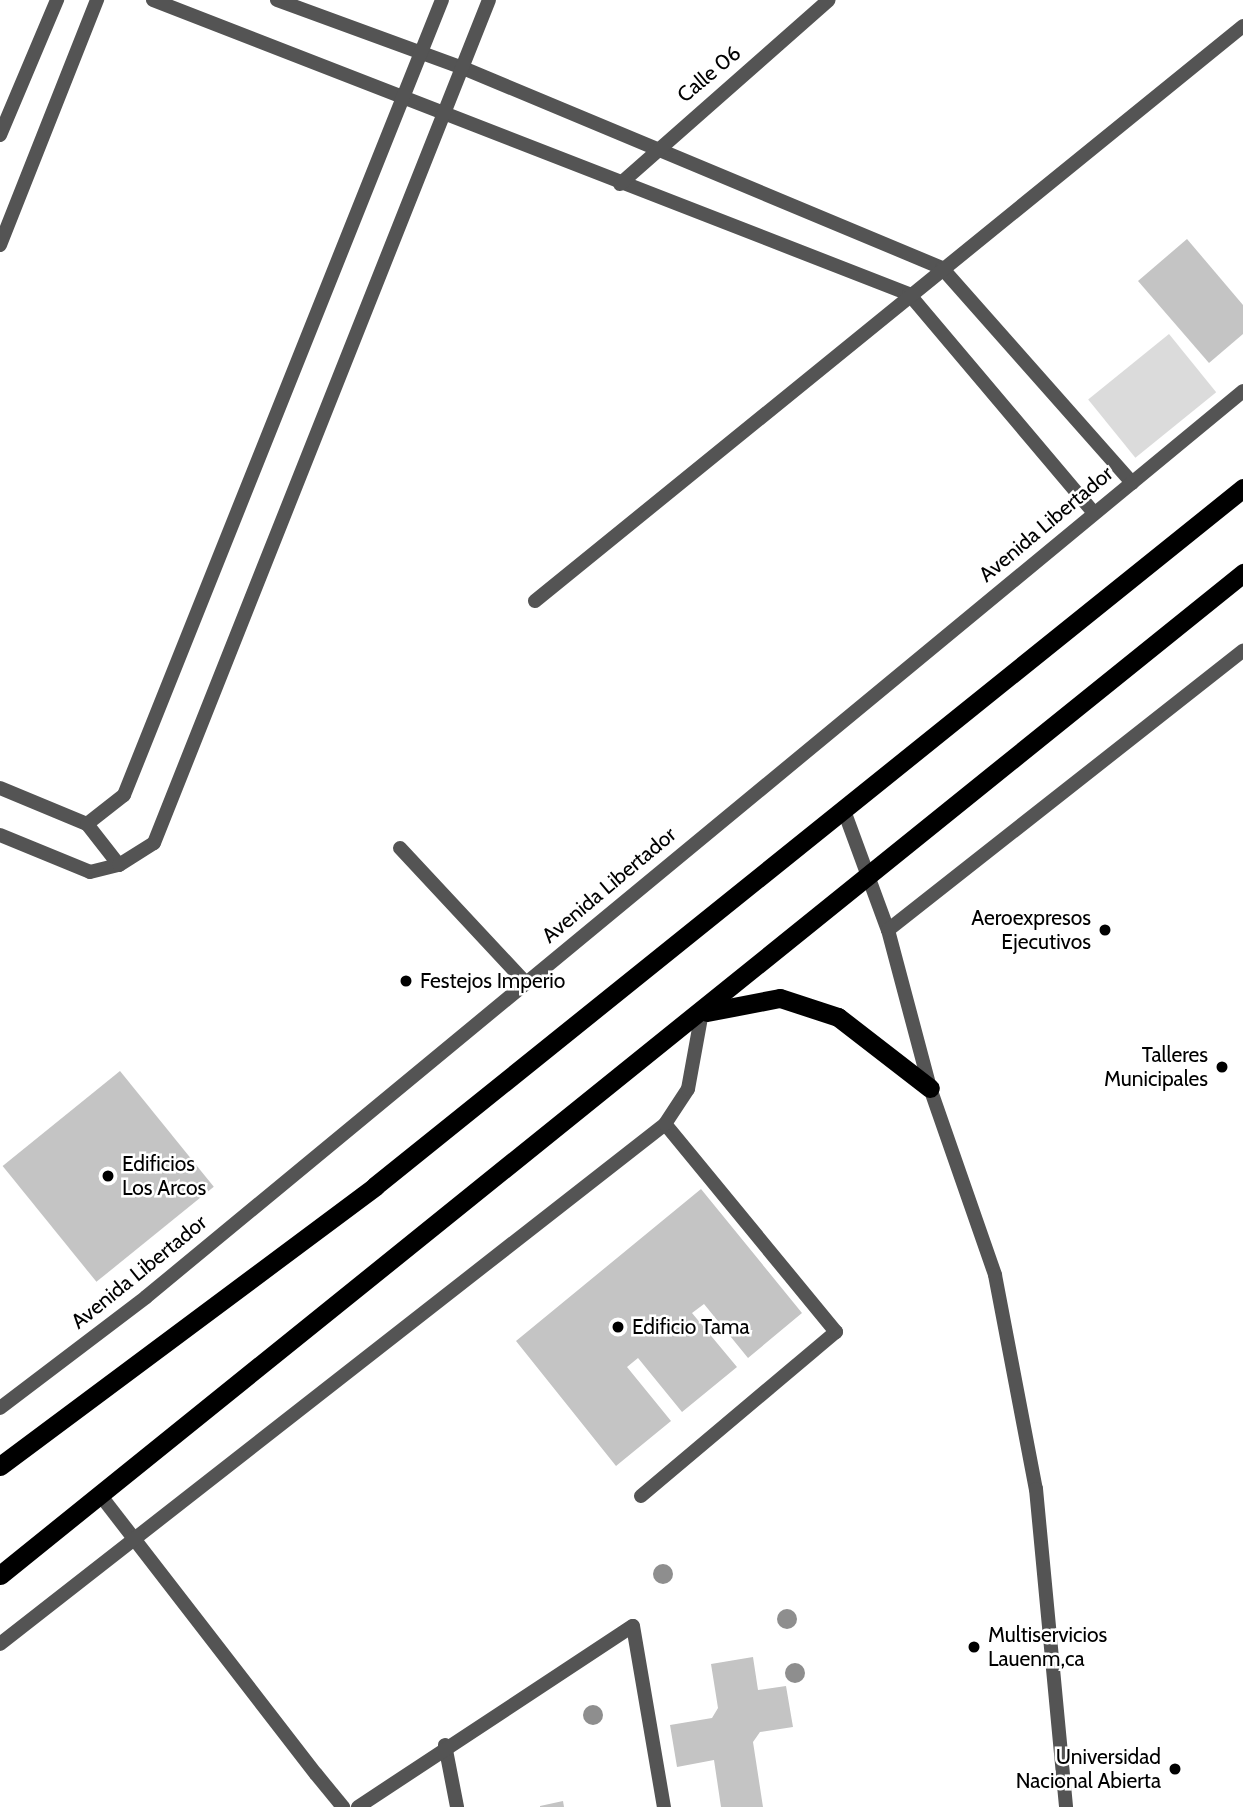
<!DOCTYPE html>
<html>
<head>
<meta charset="utf-8">
<style>
  body { margin:0 }
  #map { position:relative; width:1243px; height:1807px; overflow:hidden; background:#fff; font-family:Cabin,sans-serif }
  div>[style] { position:absolute }
  [style*='--x'] { left:calc(var(--x)*1px); top:calc(var(--y)*1px); width:calc(var(--w)*1px); rotate:calc(var(--a)*1deg) }
  .green>* { inset:0; background:#dbdbdb; transform-origin:0 0 }
  .building>* { inset:0; background:#c4c4c4; transform-origin:0 0 }
  .service>* { height:14px; margin:-7px; padding:0 7px; transform-origin:7px; border-radius:7px; background:#545454 }
  .minor>* { height:14px; margin:-7px; padding:0 7px; transform-origin:7px; border-radius:7px; background:#545454 }
  .trunk>* { height:19px; margin:-9.5px; padding:0 9.5px; transform-origin:9.5px; border-radius:9.5px; background:#000 }
  .trees>* { width:20px; height:20px; margin:-10px; border-radius:50%; background:#8e8e8e }
  .dots>* { width:19px; height:19px; translate:-50% -50%; box-sizing:border-box; border:4px solid #fff; border-radius:50% }
  span { translate:-50% -50%; white-space:nowrap; text-align:center; line-height:1.15; -webkit-text-stroke:5px #fff; paint-order:stroke }
  .street-label { font-size:21px; color:#000 }
  .poi-label { font-size:21px; color:#000 }
  .right { translate:-100% -50%; text-align:right }
  .left { translate:0 -50%; text-align:left }
</style>
</head>
<body>
<div id="map">
  <div class="green">
    <i style="left:1169px;top:334px;width:75px;height:104px;rotate:51deg"></i>
  </div>
  <div class="building">
    <i style="clip-path:polygon(1187px 239px,1243px 305px,1243px 334px,1209px 363px,1138px 281px)"></i>
    <i style="left:120px;top:1071px;width:149px;height:151px;rotate:51deg"></i>
    <i style="clip-path:polygon(701px 1189px,802px 1313px,748px 1358px,704px 1304px,692px 1313px,737px 1367px,682px 1412px,638px 1358px,627px 1367px,671px 1421px,616px 1466px,516px 1341px)"></i>
    <i style="clip-path:polygon(753px 1657px,758px 1690px,786px 1686px,793px 1727px,760px 1732px,753px 1742px,763px 1807px,721px 1807px,714px 1760px,677px 1767px,670px 1725px,712px 1718px,718px 1708px,711px 1664px)"></i>
    <i style="clip-path:polygon(563px 1801px,564px 1807px,540px 1807px,540px 1806px)"></i>
  </div>
  <div class="service">
    <i style="--x:400;--y:848;--w:185;--a:47"></i>
    <i style="--x:641;--y:1496;--w:255;--a:-40.1"></i>
    <i style="--x:836;--y:1332;--w:269;--a:-129.4"></i>
    <i style="--x:445;--y:1745;--w:63;--a:79"></i>
    <i style="--x:316;--y:1774;--w:43;--a:50.7"></i>
    <i style="--x:358;--y:1807;--w:329;--a:-33.4"></i>
    <i style="--x:633;--y:1626;--w:184;--a:80.3"></i>
  </div>
  <div class="minor">
    <i style="--x:153;--y:0;--w:811;--a:21.25"></i>
    <i style="--x:909;--y:294;--w:287;--a:49.8"></i>
    <i style="--x:277;--y:0;--w:198;--a:20.1"></i>
    <i style="--x:463;--y:68;--w:519;--a:22.66"></i>
    <i style="--x:942;--y:268;--w:287;--a:48.5"></i>
    <i style="--x:0;--y:135;--w:147;--a:-67.1"></i>
    <i style="--x:620;--y:184;--w:278;--a:-41.4"></i>
    <i style="--x:0;--y:245;--w:264;--a:-68.4"></i>
    <i style="--x:535;--y:601;--w:912;--a:-39.08"></i>
    <i style="--x:0;--y:788;--w:94;--a:22.5"></i>
    <i style="--x:87;--y:824;--w:52;--a:52"></i>
    <i style="--x:843;--y:808;--w:130;--a:69.8"></i>
    <i style="--x:888;--y:930;--w:163;--a:75.1"></i>
    <i style="--x:930;--y:1088;--w:198;--a:70.8"></i>
    <i style="--x:995;--y:1275;--w:218;--a:79.2"></i>
    <i style="--x:1036;--y:1489;--w:319;--a:84.6"></i>
    <i style="--x:87;--y:824;--w:47;--a:-38.1"></i>
    <i style="--x:124;--y:795;--w:856;--a:-68.2"></i>
    <i style="--x:0;--y:835;--w:97;--a:22.3"></i>
    <i style="--x:90;--y:872;--w:30;--a:-14"></i>
    <i style="--x:119;--y:865;--w:41;--a:-32.2"></i>
    <i style="--x:154;--y:843;--w:907;--a:-68.33"></i>
    <i style="--x:888;--y:930;--w:452;--a:-38.2"></i>
    <i style="--x:0;--y:1408;--w:183;--a:-37.2"></i>
    <i style="--x:146;--y:1297;--w:1423;--a:-39.55"></i>
    <i style="--x:101;--y:1496;--w:351;--a:52.3"></i>
    <i style="--x:0;--y:1644;--w:844;--a:-38.02"></i>
    <i style="--x:665;--y:1124;--w:42;--a:-56.7"></i>
    <i style="--x:688;--y:1089;--w:78;--a:-79.7"></i>
  </div>
  <div class="trunk">
    <i style="--x:707;--y:1012;--w:74;--a:-10.9"></i>
    <i style="--x:780;--y:998;--w:61;--a:18.1"></i>
    <i style="--x:838;--y:1017;--w:116;--a:37.7"></i>
    <i style="--x:0;--y:1466;--w:468;--a:-36.7"></i>
    <i style="--x:375;--y:1186;--w:1114;--a:-38.8"></i>
    <i style="--x:0;--y:1575;--w:1597;--a:-38.87"></i>
  </div>
  <div class="trees">
    <i style="left:663px;top:1574px"></i>
    <i style="left:787px;top:1619px"></i>
    <i style="left:795px;top:1673px"></i>
    <i style="left:593px;top:1715px"></i>
  </div>
  <div class="dots">
    <i style="left:1105px;top:930px;background:#000"></i>
    <i style="left:406px;top:981px;background:#000"></i>
    <i style="left:1222px;top:1067px;background:#000"></i>
    <i style="left:108px;top:1176px;background:#000"></i>
    <i style="left:618px;top:1327px;background:#000"></i>
    <i style="left:974px;top:1647px;background:#000"></i>
    <i style="left:1175px;top:1769px;background:#000"></i>
  </div>
  <div class="street-label">
    <span style="left:709px;top:74px;rotate:-40deg">Calle 06</span>
    <span style="left:1046px;top:524px;rotate:-40deg">Avenida Libertador</span>
    <span style="left:609px;top:885px;rotate:-40deg">Avenida Libertador</span>
    <span style="left:139px;top:1272px;rotate:-39deg">Avenida Libertador</span>
  </div>
  <div class="poi-label">
    <span class="right" style="left:1091px;top:930px">Aeroexpresos<br>Ejecutivos</span>
    <span class="left" style="left:420px;top:981px">Festejos Imperio</span>
    <span class="right" style="left:1208px;top:1067px">Talleres<br>Municipales</span>
    <span class="left" style="left:122px;top:1176px">Edificios<br>Los Arcos</span>
    <span class="left" style="left:632px;top:1327px">Edificio Tama</span>
    <span class="left" style="left:988px;top:1647px">Multiservicios<br>Lauenm,ca</span>
    <span class="right" style="left:1161px;top:1769px">Universidad<br>Nacional Abierta</span>
  </div>
</div>
</body>
</html>
